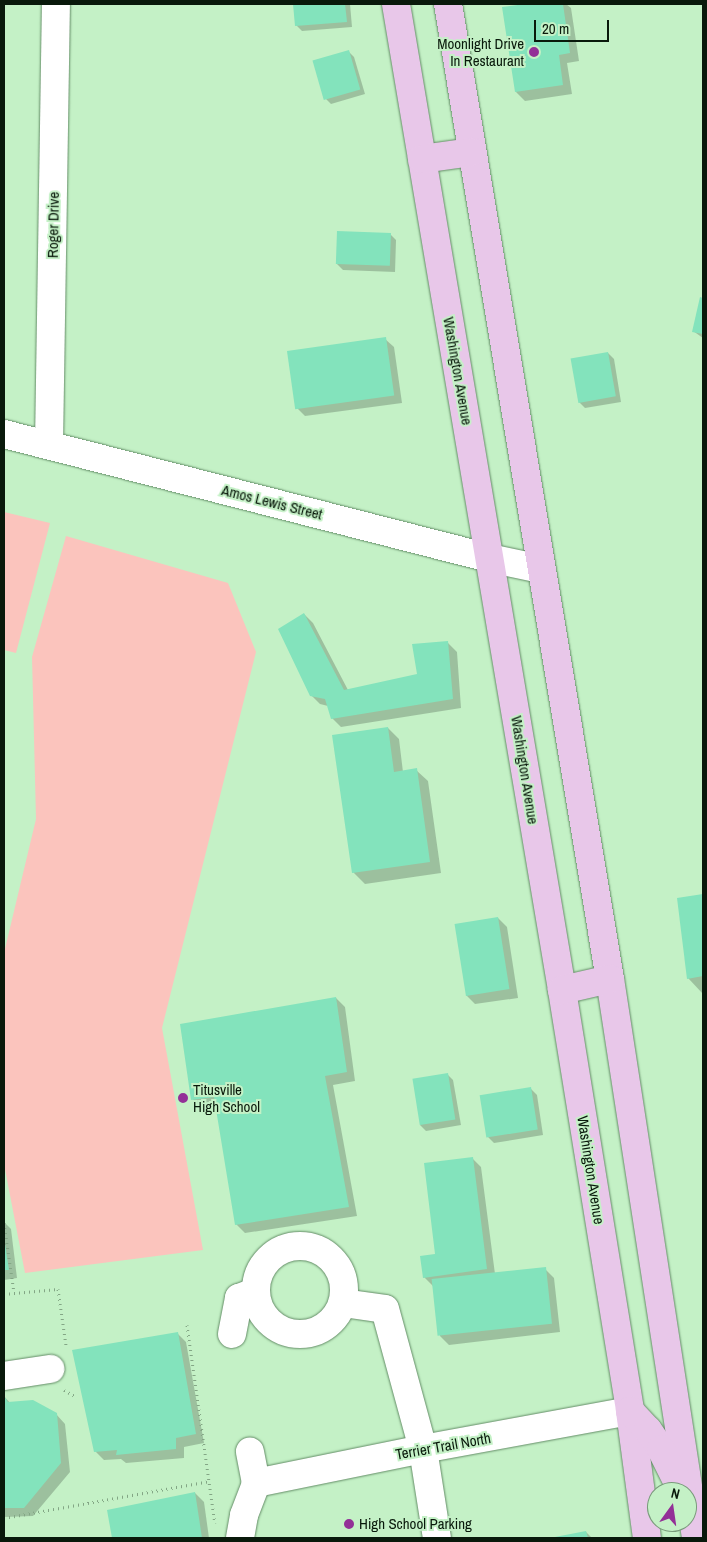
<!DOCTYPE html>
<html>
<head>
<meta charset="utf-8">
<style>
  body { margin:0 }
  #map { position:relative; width:707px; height:1542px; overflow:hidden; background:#c4f1c6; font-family:"Archivo Narrow",sans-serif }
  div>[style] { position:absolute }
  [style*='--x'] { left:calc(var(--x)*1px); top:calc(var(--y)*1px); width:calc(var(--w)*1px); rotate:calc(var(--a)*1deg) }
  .green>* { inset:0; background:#fbc4bd }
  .shadow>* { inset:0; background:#0003 }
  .building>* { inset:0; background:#83e3bc; transform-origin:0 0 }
  .path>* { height:3px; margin-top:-1.5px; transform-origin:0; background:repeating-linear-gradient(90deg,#83a685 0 1px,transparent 0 5px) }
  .roads { filter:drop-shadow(0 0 1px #648d67) drop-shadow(0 0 1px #648d67) }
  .minor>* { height:28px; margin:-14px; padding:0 14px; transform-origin:14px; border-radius:14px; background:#fff }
  .minor>.ring { margin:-14px; padding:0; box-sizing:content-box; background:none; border:28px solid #fff; border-radius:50% }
  .major>* { height:28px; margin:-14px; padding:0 14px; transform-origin:14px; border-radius:14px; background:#e8c7e9 }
  .dots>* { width:14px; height:14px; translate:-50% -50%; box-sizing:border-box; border:2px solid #c4f1c6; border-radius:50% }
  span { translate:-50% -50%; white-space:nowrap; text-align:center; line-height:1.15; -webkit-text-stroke:4px #c4f1c6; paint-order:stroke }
  .poi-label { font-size:15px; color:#09190b }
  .right { translate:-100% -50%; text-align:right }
  .left { translate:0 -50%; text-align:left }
  .street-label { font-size:15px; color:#09190b }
  .frame { position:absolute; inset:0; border:5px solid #09190b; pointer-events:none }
  .north { position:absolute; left:647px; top:1482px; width:50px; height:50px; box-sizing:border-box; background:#c4f1c6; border:1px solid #799b7b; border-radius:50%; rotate:14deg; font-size:14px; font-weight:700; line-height:20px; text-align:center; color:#09190b }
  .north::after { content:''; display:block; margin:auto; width:18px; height:22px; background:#933097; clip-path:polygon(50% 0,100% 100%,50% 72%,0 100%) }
  .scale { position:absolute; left:534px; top:20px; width:75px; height:22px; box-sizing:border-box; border:2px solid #09190b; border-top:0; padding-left:6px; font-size:15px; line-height:18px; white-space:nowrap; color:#09190b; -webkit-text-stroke:4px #c4f1c6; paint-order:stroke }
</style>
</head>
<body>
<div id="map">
  <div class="green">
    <i style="clip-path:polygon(4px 512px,50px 523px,16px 653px,4px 650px)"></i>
    <i style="clip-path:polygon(66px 536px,228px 583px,256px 652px,162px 1028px,203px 1250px,25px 1273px,4px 1164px,4px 953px,36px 819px,32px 657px)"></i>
  </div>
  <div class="shadow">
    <i style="clip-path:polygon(294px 4px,350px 4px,352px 27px,302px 31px,296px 25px)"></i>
    <i style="clip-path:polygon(534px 4px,566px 4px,571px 8px,579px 61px,567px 63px,572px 94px,525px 101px,516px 92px,504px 8px)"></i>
    <i style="clip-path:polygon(348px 51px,354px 57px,365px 94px,331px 104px,325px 98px)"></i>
    <i style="clip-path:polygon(390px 234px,396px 240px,395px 272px,343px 270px,337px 264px)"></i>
    <i style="clip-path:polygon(701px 299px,703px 300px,703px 338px,693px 331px)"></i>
    <i style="clip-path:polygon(385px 339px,394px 347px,402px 403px,305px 416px,296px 407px)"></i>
    <i style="clip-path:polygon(608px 353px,614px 359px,621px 402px,585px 408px,579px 402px)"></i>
    <i style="clip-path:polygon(304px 614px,313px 623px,348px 690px,418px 675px,448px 643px,457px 652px,461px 708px,341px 727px,332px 718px,328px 706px,320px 704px,311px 695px)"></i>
    <i style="clip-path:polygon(388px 728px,399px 739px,403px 772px,416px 770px,428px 781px,441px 873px,365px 884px,353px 872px)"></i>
    <i style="clip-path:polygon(703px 895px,703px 994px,688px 978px,678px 900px)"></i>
    <i style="clip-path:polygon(498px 918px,507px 927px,518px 998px,475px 1004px,466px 995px)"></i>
    <i style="clip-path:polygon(336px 998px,345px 1007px,355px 1081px,333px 1085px,357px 1216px,245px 1233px,236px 1224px,217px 1106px,201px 1109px,192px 1100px)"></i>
    <i style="clip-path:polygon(447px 1074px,453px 1080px,461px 1125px,426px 1131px,420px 1125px)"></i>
    <i style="clip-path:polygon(531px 1089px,537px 1095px,543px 1135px,494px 1143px,488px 1137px)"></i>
    <i style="clip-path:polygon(472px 1158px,481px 1167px,495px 1274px,545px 1269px,554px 1278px,560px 1332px,449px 1345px,440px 1336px,433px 1286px,424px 1277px,437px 1255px)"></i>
    <i style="clip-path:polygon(4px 1222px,11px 1229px,17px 1278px,4px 1280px)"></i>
    <i style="clip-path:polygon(177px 1333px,186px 1342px,204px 1443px,184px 1447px,184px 1458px,126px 1463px,121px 1459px,104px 1460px,95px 1451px)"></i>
    <i style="clip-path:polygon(4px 1396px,10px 1403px,56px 1414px,65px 1424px,70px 1472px,33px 1516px,4px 1517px)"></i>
    <i style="clip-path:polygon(195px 1493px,204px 1502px,209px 1538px,113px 1538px,109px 1511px)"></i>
    <i style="clip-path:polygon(586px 1532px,592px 1538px,557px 1538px)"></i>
  </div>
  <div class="building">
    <i style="clip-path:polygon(293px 4px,345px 4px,347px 22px,295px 26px)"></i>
    <i style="clip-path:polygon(525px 4px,563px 4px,570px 53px,559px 55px,563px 85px,515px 92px,502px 7px)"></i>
    <i style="left:349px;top:50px;width:41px;height:38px;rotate:74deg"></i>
    <i style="left:337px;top:231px;width:54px;height:33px;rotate:2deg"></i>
    <i style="clip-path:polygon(700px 297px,703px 298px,703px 334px,692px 332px)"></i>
    <i style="left:386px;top:337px;width:59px;height:100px;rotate:82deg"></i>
    <i style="left:608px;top:352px;width:45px;height:38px;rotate:80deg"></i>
    <i style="clip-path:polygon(304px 613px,344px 690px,417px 674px,412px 644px,448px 641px,453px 699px,331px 719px,325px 699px,310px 696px,278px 629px)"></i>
    <i style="clip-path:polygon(388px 727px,394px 772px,417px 768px,430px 862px,352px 873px,332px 735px)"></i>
    <i style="clip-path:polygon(703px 894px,703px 976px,687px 979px,677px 898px)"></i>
    <i style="left:498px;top:917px;width:73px;height:44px;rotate:81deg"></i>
    <i style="clip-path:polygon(336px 997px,347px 1072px,325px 1076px,349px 1207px,235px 1225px,214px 1097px,191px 1100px,180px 1024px)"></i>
    <i style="left:448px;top:1073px;width:47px;height:36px;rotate:81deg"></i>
    <i style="left:531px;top:1087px;width:43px;height:52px;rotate:81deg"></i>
    <i style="clip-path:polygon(473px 1157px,487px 1269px,423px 1278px,420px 1256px,435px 1254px,424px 1163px)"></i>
    <i style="clip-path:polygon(4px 1238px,9px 1270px,4px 1270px)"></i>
    <i style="left:546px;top:1267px;width:57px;height:115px;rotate:84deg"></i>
    <i style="clip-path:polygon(178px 1332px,196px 1434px,176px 1438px,176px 1449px,116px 1455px,117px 1450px,94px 1452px,72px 1350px)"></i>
    <i style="clip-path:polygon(4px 1396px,8px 1402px,33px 1400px,57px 1413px,61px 1463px,24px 1508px,4px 1508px)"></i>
    <i style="clip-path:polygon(195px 1492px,202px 1538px,112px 1538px,107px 1510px)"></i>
    <i style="clip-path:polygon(586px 1531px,588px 1538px,555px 1538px,555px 1537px)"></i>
  </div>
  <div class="path">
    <i style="--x:4;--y:1223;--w:70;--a:81.8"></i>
    <i style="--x:4;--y:1294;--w:54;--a:-5.3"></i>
    <i style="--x:58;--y:1289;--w:57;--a:81.9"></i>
    <i style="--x:187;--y:1325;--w:200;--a:82"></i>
    <i style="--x:64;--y:1390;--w:13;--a:29"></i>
    <i style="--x:4;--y:1518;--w:208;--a:-10.2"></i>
  </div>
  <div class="roads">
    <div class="minor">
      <i style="--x:4;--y:434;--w:501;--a:14.34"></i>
      <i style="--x:489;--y:558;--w:53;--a:11.9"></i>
      <i style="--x:49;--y:445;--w:441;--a:-89.1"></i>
      <i class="ring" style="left:256px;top:1246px;width:60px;height:60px"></i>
      <i style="--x:343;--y:1303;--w:42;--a:8.1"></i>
      <i style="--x:385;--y:1309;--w:145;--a:74.8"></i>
      <i style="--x:423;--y:1449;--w:90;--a:81.1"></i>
      <i style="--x:232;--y:1334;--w:37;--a:-79"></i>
      <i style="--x:239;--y:1298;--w:17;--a:-21"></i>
      <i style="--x:4;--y:1376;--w:47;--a:-8.7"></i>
      <i style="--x:256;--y:1483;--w:170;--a:-11.5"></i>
      <i style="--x:423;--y:1449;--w:210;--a:-10.4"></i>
      <i style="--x:240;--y:1538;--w:23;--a:-80"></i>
      <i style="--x:244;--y:1515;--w:34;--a:-69"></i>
      <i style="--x:256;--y:1483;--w:32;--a:-101"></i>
    </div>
    <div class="major">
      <i style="--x:396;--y:4;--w:1000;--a:80.44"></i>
      <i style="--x:562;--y:990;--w:426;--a:80.8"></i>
      <i style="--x:630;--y:1411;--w:128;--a:82.4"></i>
      <i style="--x:448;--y:4;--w:988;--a:80.57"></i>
      <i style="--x:610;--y:979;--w:566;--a:81.25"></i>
      <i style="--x:422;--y:159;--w:50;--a:-8"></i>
      <i style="--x:562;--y:990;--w:49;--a:-12.9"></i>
      <i style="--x:630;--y:1411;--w:26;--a:47"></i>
      <i style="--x:648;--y:1430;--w:23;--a:56"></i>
      <i style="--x:661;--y:1449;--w:47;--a:63.4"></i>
    </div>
  </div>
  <div class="dots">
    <i style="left:534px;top:52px;background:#933097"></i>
    <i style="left:183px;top:1098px;background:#933097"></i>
    <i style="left:349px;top:1524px;background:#933097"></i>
  </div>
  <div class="poi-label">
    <span class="right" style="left:524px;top:52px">Moonlight Drive<br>In Restaurant</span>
    <span class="left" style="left:193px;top:1098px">Titusville<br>High School</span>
    <span class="left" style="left:359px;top:1524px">High School Parking</span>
  </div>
  <div class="street-label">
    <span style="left:53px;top:225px;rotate:-89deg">Roger Drive</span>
    <span style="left:458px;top:371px;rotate:80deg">Washington Avenue</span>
    <span style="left:272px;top:502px;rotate:14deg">Amos Lewis Street</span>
    <span style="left:525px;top:770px;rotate:81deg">Washington Avenue</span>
    <span style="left:591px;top:1170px;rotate:81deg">Washington Avenue</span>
    <span style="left:443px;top:1446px;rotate:-10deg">Terrier Trail North</span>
  </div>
  <div class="frame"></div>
  <div class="north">N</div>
  <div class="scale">20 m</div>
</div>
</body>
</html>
